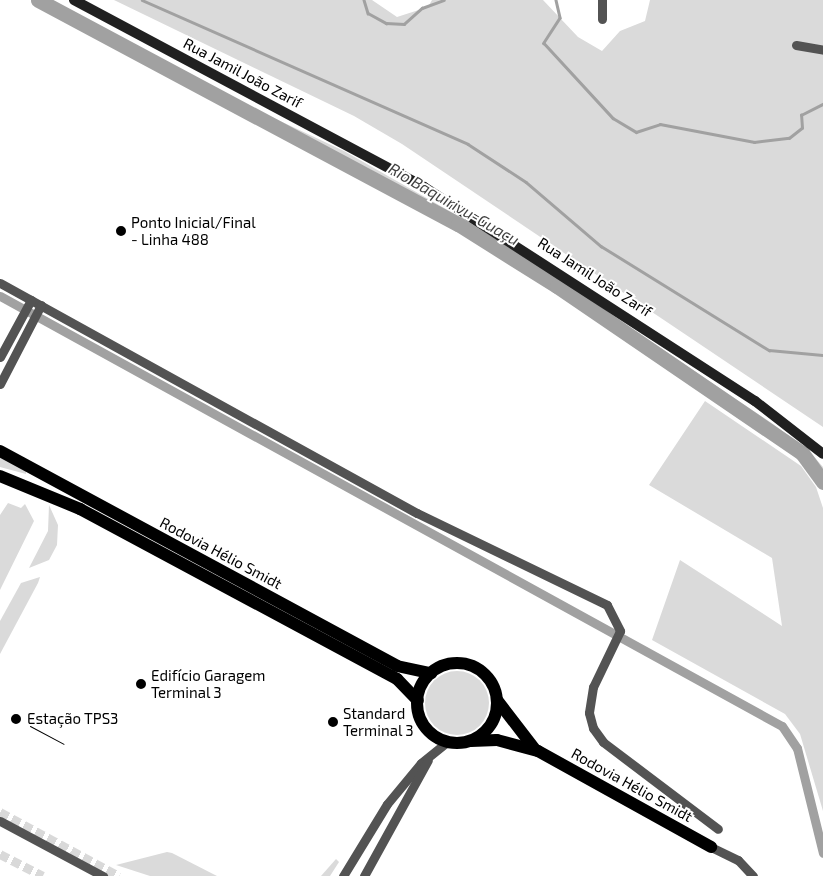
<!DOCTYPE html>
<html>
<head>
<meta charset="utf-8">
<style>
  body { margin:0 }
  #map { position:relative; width:823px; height:876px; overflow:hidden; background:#fff; font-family:"Exo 2",sans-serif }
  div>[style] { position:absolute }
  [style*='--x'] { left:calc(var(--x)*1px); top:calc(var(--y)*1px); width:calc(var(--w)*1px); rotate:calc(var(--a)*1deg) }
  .green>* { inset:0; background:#dadada }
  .round { border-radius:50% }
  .stream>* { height:2.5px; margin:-1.25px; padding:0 1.25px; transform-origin:1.25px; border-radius:1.25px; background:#a1a1a1 }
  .canal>* { height:9px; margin:-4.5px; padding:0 4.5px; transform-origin:4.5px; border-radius:4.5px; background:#a1a1a1 }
  .river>* { height:15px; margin:-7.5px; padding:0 7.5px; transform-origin:7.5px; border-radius:7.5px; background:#a1a1a1 }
  .street-tunnel>* { height:9px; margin-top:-4.5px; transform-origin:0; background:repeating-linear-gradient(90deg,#d9d9d9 0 9px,transparent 0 13.5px) }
  .street>* { height:9px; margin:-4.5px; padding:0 4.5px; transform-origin:4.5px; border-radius:4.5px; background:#535353 }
  .secondary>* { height:10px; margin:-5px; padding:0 5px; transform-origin:5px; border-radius:5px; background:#202020 }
  .primary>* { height:12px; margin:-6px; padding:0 6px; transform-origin:6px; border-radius:6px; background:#000 }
  .primary>.ring { margin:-6px; padding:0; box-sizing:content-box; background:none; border:12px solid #000; border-radius:50% }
  .tram>* { height:1px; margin:-0.5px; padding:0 0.5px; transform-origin:0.5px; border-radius:0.5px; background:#000 }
  .dots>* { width:14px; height:14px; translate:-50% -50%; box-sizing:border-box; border:2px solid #fff; border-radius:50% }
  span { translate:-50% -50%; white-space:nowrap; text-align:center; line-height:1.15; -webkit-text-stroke:4px #fff; paint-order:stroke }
  .street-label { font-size:15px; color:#000 }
  .poi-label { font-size:15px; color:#000 }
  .left { translate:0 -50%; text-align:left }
  .water-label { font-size:16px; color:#424242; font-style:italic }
</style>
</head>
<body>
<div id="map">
  <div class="green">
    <i style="clip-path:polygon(114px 0,372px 0,397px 17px,428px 7px,432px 0,543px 0,578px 37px,602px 51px,620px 31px,645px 21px,650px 0,823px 0,823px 427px,402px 144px,354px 116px)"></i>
    <i style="clip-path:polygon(233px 99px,344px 151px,497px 238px,773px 424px,810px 452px,823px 467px,823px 477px,810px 458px,783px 436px,564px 286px,368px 168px,264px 120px)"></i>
    <i style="clip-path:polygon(705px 401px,801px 466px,816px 487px,823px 508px,823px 811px,800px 734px,785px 714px,652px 640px,680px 560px,782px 626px,772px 558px,649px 485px)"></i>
    <i style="clip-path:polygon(0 456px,26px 471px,26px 474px,0 467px)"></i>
    <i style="clip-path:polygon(8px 503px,21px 508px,25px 504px,34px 521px,0 590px,0 515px)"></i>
    <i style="clip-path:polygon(49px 505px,58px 525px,57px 545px,49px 560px,29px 568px,48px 531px)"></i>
    <i style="clip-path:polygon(40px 577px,38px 583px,0 654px,0 621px,21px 583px)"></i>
    <i class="round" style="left:425px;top:671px;width:64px;height:64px"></i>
    <i style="clip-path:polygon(167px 852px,172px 853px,217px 876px,150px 876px,116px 865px)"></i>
    <i style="clip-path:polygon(336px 859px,339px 862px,330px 876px,321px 876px)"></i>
  </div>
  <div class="stream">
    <i style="--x:142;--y:0;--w:356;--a:23.8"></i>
    <i style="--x:468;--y:144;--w:69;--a:33.2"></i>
    <i style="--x:526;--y:182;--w:99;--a:40.5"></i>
    <i style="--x:601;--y:246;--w:198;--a:31.8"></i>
    <i style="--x:769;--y:350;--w:54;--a:5.3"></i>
    <i style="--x:364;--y:0;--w:14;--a:73"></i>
    <i style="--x:368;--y:13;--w:21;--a:29"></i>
    <i style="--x:386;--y:23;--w:18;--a:3"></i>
    <i style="--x:404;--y:24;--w:24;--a:-42"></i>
    <i style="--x:422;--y:8;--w:23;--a:-20"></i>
    <i style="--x:556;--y:0;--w:18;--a:77"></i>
    <i style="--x:560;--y:18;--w:30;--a:123"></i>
    <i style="--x:544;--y:43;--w:102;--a:47.4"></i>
    <i style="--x:613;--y:118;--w:27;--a:31"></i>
    <i style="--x:636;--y:132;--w:25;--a:-18"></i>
    <i style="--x:660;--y:124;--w:96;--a:10.8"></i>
    <i style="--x:754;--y:142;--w:35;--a:-7"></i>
    <i style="--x:789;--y:138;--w:16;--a:-38"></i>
    <i style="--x:802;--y:128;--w:13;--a:-94"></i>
    <i style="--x:801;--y:115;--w:25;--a:-27"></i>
  </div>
  <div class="canal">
    <i style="--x:0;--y:296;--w:892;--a:28.81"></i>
    <i style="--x:782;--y:726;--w:27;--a:56"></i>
    <i style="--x:797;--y:748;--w:108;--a:76.1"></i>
  </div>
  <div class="river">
    <i style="--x:38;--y:0;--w:476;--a:28.1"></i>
    <i style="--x:458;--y:224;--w:117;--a:32.1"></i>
    <i style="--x:557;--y:286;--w:297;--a:34.3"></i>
    <i style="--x:802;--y:453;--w:36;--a:54"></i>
  </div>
  <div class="street-tunnel">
    <i style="--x:0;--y:812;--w:135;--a:28.3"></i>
    <i style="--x:0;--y:854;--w:48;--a:27.1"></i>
  </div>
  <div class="street">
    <i style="--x:602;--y:0;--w:19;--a:90"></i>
    <i style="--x:796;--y:45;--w:27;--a:10"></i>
    <i style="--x:0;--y:283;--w:476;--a:28.9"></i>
    <i style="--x:417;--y:513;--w:211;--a:25.8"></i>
    <i style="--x:607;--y:605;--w:29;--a:63"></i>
    <i style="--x:620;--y:631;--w:62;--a:115.7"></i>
    <i style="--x:593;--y:687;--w:26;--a:99"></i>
    <i style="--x:589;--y:713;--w:16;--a:75"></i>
    <i style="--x:593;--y:728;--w:17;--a:54"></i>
    <i style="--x:603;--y:742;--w:144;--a:37.1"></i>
    <i style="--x:0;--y:357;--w:65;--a:-61.5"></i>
    <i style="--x:0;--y:384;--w:89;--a:-62.6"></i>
    <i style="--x:0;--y:821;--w:117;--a:28.1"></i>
    <i style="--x:711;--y:847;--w:30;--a:26"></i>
    <i style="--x:738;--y:860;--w:22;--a:47"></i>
    <i style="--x:343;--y:876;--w:84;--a:-58.6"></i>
    <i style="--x:387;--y:804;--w:53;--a:-50.3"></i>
    <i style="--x:421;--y:763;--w:33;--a:-39"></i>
    <i style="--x:364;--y:876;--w:132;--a:-61.1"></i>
  </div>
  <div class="secondary">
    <i style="--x:74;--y:0;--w:397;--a:28.1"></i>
    <i style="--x:424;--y:187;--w:394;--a:32.9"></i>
    <i style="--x:755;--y:401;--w:86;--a:37.9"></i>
  </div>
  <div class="primary">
    <i style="--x:0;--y:451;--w:451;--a:28.4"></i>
    <i style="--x:397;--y:666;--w:35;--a:12"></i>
    <i style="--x:0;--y:476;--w:87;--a:22.4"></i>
    <i style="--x:80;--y:509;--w:360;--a:28.2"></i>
    <i style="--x:397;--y:679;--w:30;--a:46"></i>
    <i class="ring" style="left:417px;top:663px;width:68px;height:68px"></i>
    <i style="--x:497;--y:700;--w:61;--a:52.4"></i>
    <i style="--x:471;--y:741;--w:26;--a:-2"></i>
    <i style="--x:497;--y:740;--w:42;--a:15"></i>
    <i style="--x:538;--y:751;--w:198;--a:29"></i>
  </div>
  <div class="tram">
    <i style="--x:30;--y:726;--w:38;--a:28"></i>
  </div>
  <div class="dots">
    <i style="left:121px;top:231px;background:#000"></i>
    <i style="left:141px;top:684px;background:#000"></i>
    <i style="left:16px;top:719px;background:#000"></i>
    <i style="left:333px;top:722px;background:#000"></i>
  </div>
  <div class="street-label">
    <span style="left:243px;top:73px;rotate:28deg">Rua Jamil João Zarif</span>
    <span style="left:595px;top:277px;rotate:33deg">Rua Jamil João Zarif</span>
    <span style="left:221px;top:553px;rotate:28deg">Rodovia Hélio Smidt</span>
    <span style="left:632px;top:785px;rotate:29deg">Rodovia Hélio Smidt</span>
  </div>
  <div class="poi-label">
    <span class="left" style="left:131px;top:231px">Ponto Inicial/Final<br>- Linha 488</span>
    <span class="left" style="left:151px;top:684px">Edifício Garagem<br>Terminal 3</span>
    <span class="left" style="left:343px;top:722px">Standard<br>Terminal 3</span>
    <span class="left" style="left:27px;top:719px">Estação TPS3</span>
  </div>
  <div class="water-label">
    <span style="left:454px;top:204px;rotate:30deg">Rio Baquirivu-Guaçu</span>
  </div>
</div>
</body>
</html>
